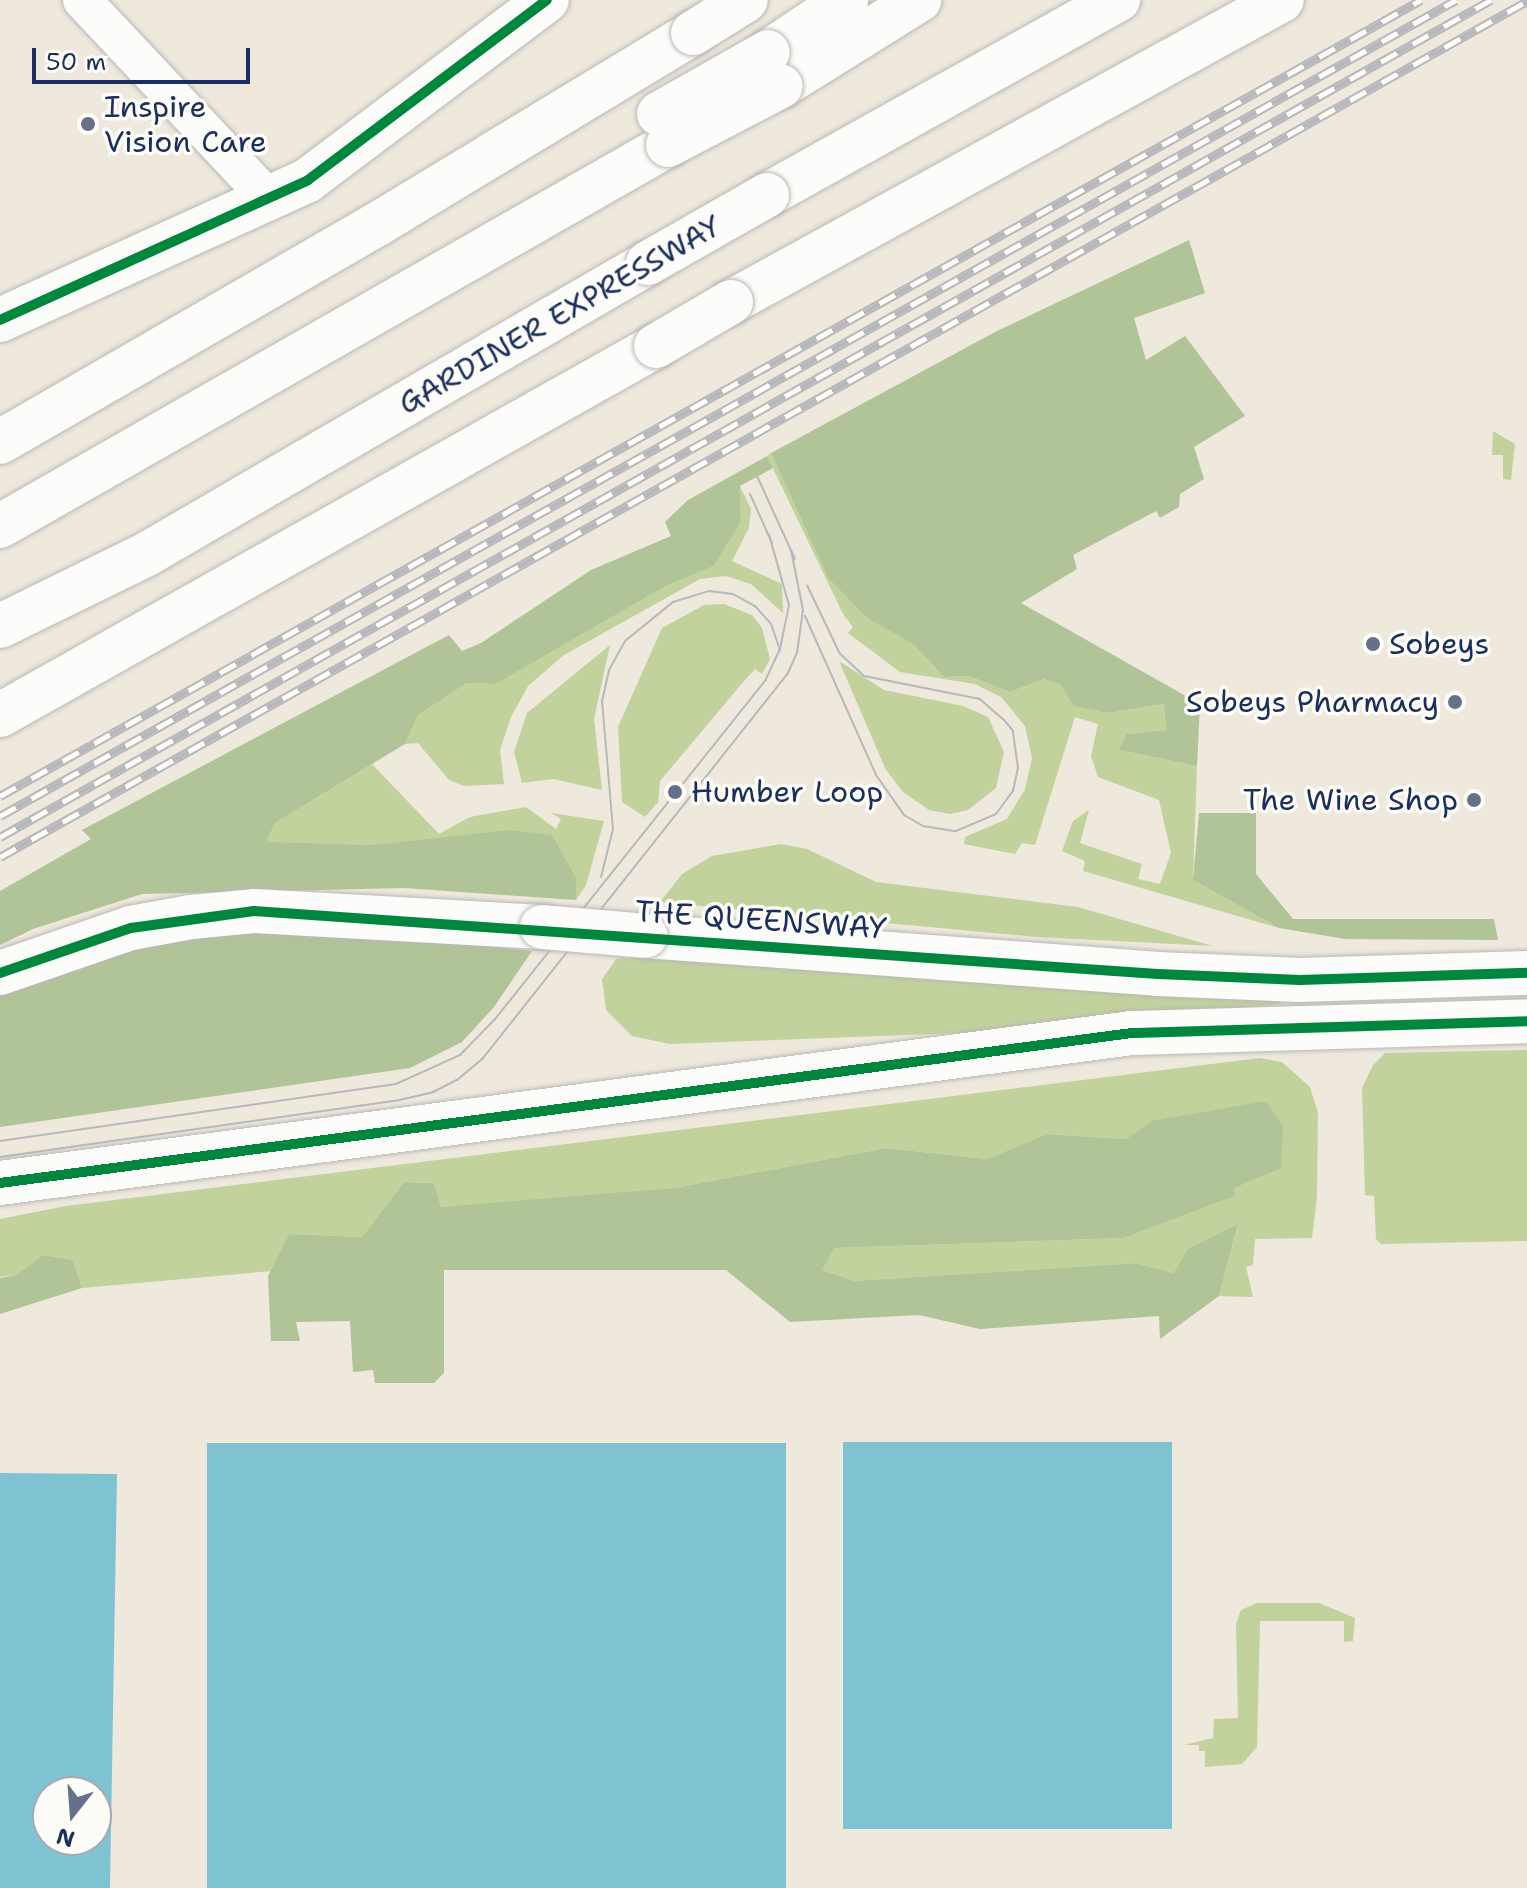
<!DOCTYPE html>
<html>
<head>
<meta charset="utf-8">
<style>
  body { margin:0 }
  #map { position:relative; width:1527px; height:1888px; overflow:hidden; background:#eee8dd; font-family:"Shantell Sans",sans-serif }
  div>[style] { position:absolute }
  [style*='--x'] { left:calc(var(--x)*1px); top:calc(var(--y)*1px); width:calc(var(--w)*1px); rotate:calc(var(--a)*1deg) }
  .green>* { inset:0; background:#c1d29d }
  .forest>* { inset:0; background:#b0c497 }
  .water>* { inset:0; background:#7fc3d3; transform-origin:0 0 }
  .roads { filter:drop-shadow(0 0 2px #b9b8b5) drop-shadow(0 0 2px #b9b8b5) }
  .tertiary>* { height:38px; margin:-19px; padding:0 19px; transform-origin:19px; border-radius:19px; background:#fcfcfa }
  .secondary>* { height:44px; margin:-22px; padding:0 22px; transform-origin:22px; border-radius:22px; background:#fcfcfa }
  .primary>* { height:44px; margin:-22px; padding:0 22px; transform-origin:22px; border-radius:22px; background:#fcfcfa }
  .motorway>* { height:44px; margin:-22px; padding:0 22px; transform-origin:22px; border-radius:22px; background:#fcfcfa }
  .tram>* { height:2px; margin:-1px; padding:0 1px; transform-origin:1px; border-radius:1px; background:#b7b8bc }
  .rail>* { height:9px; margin-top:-4.5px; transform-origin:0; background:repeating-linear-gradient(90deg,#fdfcf7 0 18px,#b7b8bc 0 36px); box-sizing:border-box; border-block:2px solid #b7b8bc }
  .bridges { filter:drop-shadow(0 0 2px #b9b8b5) drop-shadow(0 0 2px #b9b8b5) }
  .primary-bridge>* { height:44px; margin:-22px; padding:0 22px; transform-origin:22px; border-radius:22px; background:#fcfcfa }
  .motorway-bridge>* { height:44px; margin:-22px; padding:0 22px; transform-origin:22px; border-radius:22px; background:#fcfcfa }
  .cycleway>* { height:10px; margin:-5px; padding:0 5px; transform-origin:5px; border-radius:5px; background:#00873e }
  .dots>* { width:22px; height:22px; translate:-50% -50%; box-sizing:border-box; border:4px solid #fdfcf7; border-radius:50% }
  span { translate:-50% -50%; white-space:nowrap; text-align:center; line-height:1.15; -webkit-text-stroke:7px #fdfcf7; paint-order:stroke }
  .poi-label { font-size:30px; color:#1b2f5e }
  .left { translate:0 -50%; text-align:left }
  .right { translate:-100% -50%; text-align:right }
  .street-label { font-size:30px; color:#1b2f5e }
  .north { position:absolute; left:32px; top:1776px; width:80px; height:80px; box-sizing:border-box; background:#fdfcf7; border:2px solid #a3aaba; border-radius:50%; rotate:197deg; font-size:22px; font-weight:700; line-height:32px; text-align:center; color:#1b2f5e }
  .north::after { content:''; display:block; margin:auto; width:28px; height:36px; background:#65708a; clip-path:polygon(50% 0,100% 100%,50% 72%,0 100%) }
  .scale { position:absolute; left:32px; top:48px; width:218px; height:36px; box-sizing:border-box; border:4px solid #1b2f5e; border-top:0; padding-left:10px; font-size:24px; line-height:28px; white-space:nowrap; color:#1b2f5e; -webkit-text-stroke:6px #fdfcf7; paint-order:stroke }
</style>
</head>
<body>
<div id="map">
  <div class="green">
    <i style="clip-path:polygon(1493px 431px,1515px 444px,1511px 480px,1503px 479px,1503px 455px,1492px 455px)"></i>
    <i style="clip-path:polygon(771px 453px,828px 578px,867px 618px,914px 645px,944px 677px,969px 676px,1010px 692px,1044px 679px,1061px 685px,1073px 706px,1108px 713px,1164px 704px,1166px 730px,1126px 734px,1119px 750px,1197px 766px,1193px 880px,1279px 928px,1083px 871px,1085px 861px,1062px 851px,1073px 821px,1089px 810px,1080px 843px,1142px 864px,1138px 879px,1160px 884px,1171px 853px,1159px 800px,1098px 777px,1091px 756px,1098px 724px,1075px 717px,1035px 845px,1022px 843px,1015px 854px,964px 844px,965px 837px,1007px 819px,1025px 789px,1032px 758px,1025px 726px,1001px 697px,975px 684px,900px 672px,848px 633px,853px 627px,843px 614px,767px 456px)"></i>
    <i style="clip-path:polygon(740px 486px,751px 509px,749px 528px,732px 561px,782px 584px,783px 613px,751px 584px,726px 576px,700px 579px,564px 655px,528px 686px,511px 717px,500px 750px,504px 784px,464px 786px,449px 780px,418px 743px,405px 744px,418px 715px,467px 683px,496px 684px,666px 586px,714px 566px,741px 522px)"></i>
    <i style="clip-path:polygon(724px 604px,752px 615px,762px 628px,770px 659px,762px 674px,755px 669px,744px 681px,660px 781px,658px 802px,645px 817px,622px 802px,618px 727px,662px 628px,704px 605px)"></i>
    <i style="clip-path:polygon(610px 645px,594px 719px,602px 790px,553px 779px,522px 783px,514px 752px,527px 713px)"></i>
    <i style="clip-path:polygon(839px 661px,884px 690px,963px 706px,988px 717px,1004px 752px,996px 788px,968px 810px,950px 814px,929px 810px,903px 792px,886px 770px)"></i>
    <i style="clip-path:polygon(372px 764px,439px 834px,470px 817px,526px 807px,556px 829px,561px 819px,551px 813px,604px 821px,586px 885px,576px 900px,576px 878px,373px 845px,265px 843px,275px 823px)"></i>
    <i style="clip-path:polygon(781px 844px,807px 849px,876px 882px,1078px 907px,1213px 946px,1037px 937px,660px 902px,682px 874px,712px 856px)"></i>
    <i style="clip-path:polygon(617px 958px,779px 963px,1281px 999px,1281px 1004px,1014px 1031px,670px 1044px,632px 1036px,606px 1010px,602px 979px)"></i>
    <i style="clip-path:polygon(1527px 1050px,1527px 1241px,1381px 1244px,1376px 1239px,1374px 1196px,1365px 1195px,1362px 1088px,1373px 1065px,1385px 1053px)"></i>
    <i style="clip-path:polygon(1260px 1058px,1282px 1062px,1310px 1087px,1318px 1113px,1317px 1196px,1312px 1238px,1255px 1239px,1253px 1265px,1246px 1267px,1253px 1297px,1219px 1296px,1238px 1225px,1174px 1273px,1136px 1263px,854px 1281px,822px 1270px,835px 1248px,1124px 1238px,1235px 1196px,1234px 1188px,1151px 1121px,1126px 1139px,1047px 1134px,987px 1159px,886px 1148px,674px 1188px,527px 1202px,441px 1207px,434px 1183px,404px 1182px,362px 1237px,289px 1234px,272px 1271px,82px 1288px,73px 1260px,43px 1255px,16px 1275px,0 1277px,0 1219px,66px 1206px)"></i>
    <i style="clip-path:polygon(1319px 1603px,1355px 1618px,1353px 1641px,1344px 1642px,1344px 1621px,1260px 1621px,1257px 1747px,1242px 1764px,1205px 1767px,1205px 1751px,1199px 1751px,1199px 1745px,1184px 1745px,1213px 1738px,1214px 1719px,1238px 1718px,1236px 1624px,1241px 1610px,1257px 1603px)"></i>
  </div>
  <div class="forest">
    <i style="clip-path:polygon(1189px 240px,1205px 293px,1134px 318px,1146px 360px,1185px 336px,1245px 416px,1194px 447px,1204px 479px,1180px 494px,1179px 507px,1160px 518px,1156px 511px,1073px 555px,1077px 569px,1021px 603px,1200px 704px,1197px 766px,1119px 750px,1126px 734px,1166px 730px,1164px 704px,1108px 713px,1073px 706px,1061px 685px,1044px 679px,1010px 692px,969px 676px,944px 677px,914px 645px,867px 618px,828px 578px,771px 453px,997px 331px)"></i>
    <i style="clip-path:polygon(767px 456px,773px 468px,740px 486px,741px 522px,714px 566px,666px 586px,496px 684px,467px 683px,418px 715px,405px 744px,275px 823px,266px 842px,373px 845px,509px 830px,552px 835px,576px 878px,576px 900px,404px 888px,142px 894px,33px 929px,0 945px,0 891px,91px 839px,82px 830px,449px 635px,462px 651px,481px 643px,591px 570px,671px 536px,665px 522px,688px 500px)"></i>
    <i style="clip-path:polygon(1199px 813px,1256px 813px,1256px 874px,1293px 919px,1494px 919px,1498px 940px,1345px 939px,1279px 928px,1193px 880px)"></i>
    <i style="clip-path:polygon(239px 932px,372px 933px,532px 951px,494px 1007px,462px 1042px,410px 1068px,0 1127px,0 995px,32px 979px,153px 943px)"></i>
    <i style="clip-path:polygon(1266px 1101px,1283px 1127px,1281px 1168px,1234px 1188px,1235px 1196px,1124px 1238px,835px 1248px,822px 1270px,854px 1281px,1136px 1263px,1174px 1273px,1188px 1249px,1238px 1224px,1219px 1296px,1160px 1339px,1159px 1316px,980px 1329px,919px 1315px,790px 1322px,726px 1270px,444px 1270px,444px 1373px,434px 1383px,375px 1383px,373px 1370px,353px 1372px,350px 1321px,296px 1322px,300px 1341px,271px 1341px,268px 1276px,289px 1234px,362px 1237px,404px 1182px,434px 1183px,441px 1207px,674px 1188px,886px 1148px,987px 1159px,1047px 1134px,1126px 1139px,1151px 1121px)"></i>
    <i style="clip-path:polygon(43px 1255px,73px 1260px,82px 1288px,0 1314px,0 1278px,16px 1275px)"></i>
  </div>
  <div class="water">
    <i style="left:843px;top:1442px;width:329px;height:387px"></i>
    <i style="left:207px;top:1443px;width:579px;height:445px"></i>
    <i style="clip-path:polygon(evenodd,0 1473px,117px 1474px,110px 1888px,0 1888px,0 1473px,48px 1792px,96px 1792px,96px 1840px,48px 1840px,48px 1792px)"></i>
  </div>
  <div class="roads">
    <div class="tertiary">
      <i style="--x:82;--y:0;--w:272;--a:46.8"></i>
    </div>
    <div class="secondary">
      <i style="--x:0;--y:320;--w:338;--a:-24.4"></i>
      <i style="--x:308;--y:180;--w:299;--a:-37"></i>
    </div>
    <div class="primary">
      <i style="--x:646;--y:936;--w:513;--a:4.24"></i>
      <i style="--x:1158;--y:974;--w:142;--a:2.4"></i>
      <i style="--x:1300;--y:980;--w:227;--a:-1.8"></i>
      <i style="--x:0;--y:973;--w:139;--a:-19"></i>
      <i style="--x:131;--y:928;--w:61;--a:-10.4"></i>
      <i style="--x:191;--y:917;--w:63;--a:-5.4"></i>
      <i style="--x:254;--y:911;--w:288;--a:3.2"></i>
      <i style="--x:0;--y:1183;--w:1142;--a:-7.55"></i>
      <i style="--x:1132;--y:1033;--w:395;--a:-1.7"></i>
    </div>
    <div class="motorway">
      <i style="--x:768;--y:52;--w:94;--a:-33.7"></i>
      <i style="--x:781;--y:86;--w:163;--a:-31.9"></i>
      <i style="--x:767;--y:195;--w:402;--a:-29.1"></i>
      <i style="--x:731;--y:302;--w:628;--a:-28.73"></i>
      <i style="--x:0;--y:442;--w:434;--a:-30"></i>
      <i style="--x:376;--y:225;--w:371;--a:-31.2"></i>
      <i style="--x:0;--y:526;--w:769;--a:-29.7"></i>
      <i style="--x:0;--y:626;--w:164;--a:-26.1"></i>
      <i style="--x:147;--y:554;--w:579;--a:-30.15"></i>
      <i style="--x:0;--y:715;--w:753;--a:-29.36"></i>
    </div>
  </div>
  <div class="tram">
    <i style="--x:757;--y:476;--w:91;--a:65.4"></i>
    <i style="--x:750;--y:494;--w:54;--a:65.8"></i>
    <i style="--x:805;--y:616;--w:174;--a:65.9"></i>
    <i style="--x:876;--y:775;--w:49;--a:55"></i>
    <i style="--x:904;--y:815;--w:22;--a:30"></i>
    <i style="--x:923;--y:826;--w:33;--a:9"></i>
    <i style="--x:956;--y:831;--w:43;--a:-23"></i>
    <i style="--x:996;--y:814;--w:29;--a:-54"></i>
    <i style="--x:1013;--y:791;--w:24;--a:-78"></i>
    <i style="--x:1018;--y:768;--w:37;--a:-98"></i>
    <i style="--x:1013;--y:731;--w:13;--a:-129"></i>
    <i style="--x:1005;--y:721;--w:33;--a:-139"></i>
    <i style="--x:980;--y:699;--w:118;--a:-168.8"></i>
    <i style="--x:864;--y:676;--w:33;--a:-137"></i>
    <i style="--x:840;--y:654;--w:76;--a:-115.6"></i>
    <i style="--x:601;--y:877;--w:49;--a:-76"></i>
    <i style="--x:613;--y:829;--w:128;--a:-94.9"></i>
    <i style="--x:602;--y:701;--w:32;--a:-77"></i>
    <i style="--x:609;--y:670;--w:33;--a:-61"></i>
    <i style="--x:625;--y:641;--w:62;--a:-39.1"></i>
    <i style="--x:673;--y:602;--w:38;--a:-17"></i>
    <i style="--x:709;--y:591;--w:24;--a:7"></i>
    <i style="--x:733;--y:594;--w:25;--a:29"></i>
    <i style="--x:755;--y:606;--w:24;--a:48"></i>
    <i style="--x:771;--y:624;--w:28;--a:71"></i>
    <i style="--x:0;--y:1141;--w:400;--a:-8.2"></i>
    <i style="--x:396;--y:1084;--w:70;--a:-24.4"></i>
    <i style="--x:460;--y:1055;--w:50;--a:-45.8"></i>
    <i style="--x:495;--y:1019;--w:433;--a:-51.4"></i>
    <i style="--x:765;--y:681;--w:35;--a:-65"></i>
    <i style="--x:780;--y:649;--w:45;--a:-78.4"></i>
    <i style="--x:789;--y:605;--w:73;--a:-105.9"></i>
    <i style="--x:0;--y:1157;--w:399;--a:-8.1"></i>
    <i style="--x:395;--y:1101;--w:39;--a:-13"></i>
    <i style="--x:433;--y:1092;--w:27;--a:-27"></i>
    <i style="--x:457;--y:1080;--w:34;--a:-40"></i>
    <i style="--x:483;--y:1058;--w:489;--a:-51.6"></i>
    <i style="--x:787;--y:675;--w:24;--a:-66"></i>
    <i style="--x:797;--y:653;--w:43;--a:-82.1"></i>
    <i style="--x:803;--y:610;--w:61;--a:-101.3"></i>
  </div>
  <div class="rail">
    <i style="--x:0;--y:796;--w:1629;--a:-29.26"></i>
    <i style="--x:0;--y:816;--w:1669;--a:-29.27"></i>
    <i style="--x:0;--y:837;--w:1710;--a:-29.31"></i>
    <i style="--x:0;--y:857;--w:1751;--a:-29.27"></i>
  </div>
  <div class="bridges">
    <div class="primary-bridge">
      <i style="--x:542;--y:927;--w:104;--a:4.9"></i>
    </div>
    <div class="motorway-bridge">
      <i style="--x:693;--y:33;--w:62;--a:-31.9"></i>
      <i style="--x:659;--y:114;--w:125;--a:-29.6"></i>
      <i style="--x:668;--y:145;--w:127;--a:-27.6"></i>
      <i style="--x:648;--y:263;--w:137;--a:-29.7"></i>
      <i style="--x:656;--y:346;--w:87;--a:-30.4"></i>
    </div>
  </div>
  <div class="cycleway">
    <i style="--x:0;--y:320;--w:338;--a:-24.4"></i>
    <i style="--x:308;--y:180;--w:299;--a:-37"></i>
    <i style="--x:0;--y:973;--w:139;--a:-19"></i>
    <i style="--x:131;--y:928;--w:124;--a:-7.9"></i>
    <i style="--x:254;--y:911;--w:906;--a:3.99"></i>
    <i style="--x:1158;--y:974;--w:142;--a:2.4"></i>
    <i style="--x:1300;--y:980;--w:227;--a:-1.8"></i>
    <i style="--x:0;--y:1183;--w:1142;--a:-7.55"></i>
    <i style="--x:1132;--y:1033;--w:395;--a:-1.7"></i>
  </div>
  <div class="dots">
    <i style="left:88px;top:124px;background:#65708a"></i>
    <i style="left:1373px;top:644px;background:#65708a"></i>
    <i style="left:1455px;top:702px;background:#65708a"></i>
    <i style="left:675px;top:792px;background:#65708a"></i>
    <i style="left:1474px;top:800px;background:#65708a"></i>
  </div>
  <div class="poi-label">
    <span class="left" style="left:104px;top:124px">Inspire<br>Vision Care</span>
    <span class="left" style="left:1389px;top:644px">Sobeys</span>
    <span class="right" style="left:1439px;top:702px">Sobeys Pharmacy</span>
    <span class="left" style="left:691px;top:792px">Humber Loop</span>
    <span class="right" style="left:1458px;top:800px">The Wine Shop</span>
  </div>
  <div class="street-label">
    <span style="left:560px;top:315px;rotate:-30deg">GARDINER EXPRESSWAY</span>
    <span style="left:761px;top:920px;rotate:4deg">THE QUEENSWAY</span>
  </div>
  <div class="north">N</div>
  <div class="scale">50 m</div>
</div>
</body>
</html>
